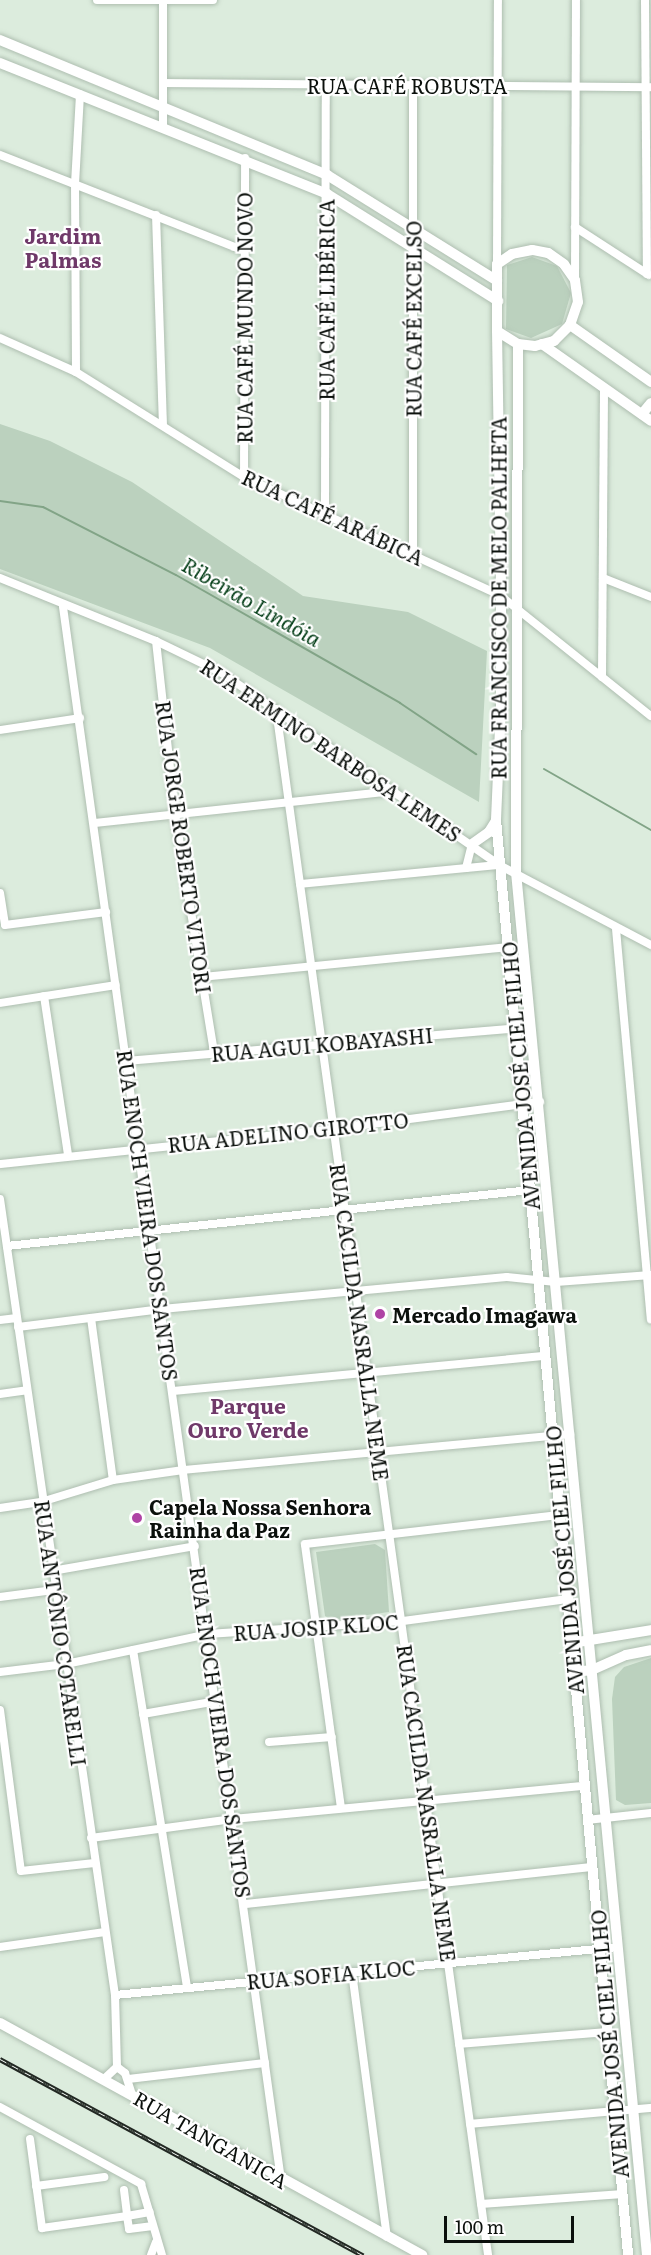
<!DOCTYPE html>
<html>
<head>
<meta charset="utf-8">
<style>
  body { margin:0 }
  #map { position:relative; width:651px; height:2255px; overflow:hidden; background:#dcecdd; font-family:Literata,serif }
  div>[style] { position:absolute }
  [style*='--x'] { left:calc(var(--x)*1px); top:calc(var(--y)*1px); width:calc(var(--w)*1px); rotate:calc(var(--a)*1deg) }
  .green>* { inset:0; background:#bbd1be }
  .stream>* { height:2px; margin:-1px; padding:0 1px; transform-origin:1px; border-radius:1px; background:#82a487 }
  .roads { filter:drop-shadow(0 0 2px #aebeb0) drop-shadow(0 0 2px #aebeb0) }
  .street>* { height:8px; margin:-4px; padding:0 4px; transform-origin:4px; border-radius:4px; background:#fff }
  .secondary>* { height:10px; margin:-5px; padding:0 5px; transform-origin:5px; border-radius:5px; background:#fff }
  .rail>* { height:4.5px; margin-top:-2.25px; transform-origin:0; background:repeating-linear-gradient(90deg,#fff 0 7px,#222823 0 14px); box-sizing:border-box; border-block:2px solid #222823 }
  .dots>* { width:16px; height:16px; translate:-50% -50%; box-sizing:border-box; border:3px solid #fff; border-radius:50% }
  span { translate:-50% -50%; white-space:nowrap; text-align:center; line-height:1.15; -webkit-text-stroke:4.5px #fff; paint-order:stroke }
  .street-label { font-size:20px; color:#0b100c }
  .poi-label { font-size:20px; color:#0b100c; font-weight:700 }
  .left { translate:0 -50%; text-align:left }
  .neighbourhood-label { font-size:21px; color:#6f3969; font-weight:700 }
  .water-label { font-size:21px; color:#003b14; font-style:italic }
  .scale { position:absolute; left:444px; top:2216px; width:130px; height:27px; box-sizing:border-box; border:3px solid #0b100c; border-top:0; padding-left:8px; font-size:18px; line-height:21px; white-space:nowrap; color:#0b100c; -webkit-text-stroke:4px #fff; paint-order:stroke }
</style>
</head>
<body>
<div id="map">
  <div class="green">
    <i style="clip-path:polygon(532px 257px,557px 266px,571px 293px,562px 324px,531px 338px,506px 329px,507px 265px)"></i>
    <i style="clip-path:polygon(0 424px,50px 441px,132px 482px,303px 596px,408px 612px,487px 651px,479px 802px,210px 648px,0 569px)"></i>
    <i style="clip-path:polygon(375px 1544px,385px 1550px,389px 1612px,331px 1620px,325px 1616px,316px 1552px)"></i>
    <i style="clip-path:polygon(651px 1658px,651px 1803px,625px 1805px,616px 1800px,612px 1699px,615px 1677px,624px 1667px)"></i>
  </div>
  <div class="stream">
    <i style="--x:0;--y:501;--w:43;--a:7.9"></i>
    <i style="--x:43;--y:507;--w:149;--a:27.1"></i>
    <i style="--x:176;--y:575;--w:258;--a:29.7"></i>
    <i style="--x:400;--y:703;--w:92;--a:33.9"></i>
    <i style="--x:544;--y:769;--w:123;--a:29.7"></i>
  </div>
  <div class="roads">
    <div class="street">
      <i style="--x:97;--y:0;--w:116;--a:0"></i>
      <i style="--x:645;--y:0;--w:274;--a:89.6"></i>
      <i style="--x:164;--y:83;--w:487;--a:0.5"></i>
      <i style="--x:163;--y:127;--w:127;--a:-90"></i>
      <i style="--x:0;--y:155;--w:261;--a:21.4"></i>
      <i style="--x:156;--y:215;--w:210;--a:88.1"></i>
      <i style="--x:575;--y:227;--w:88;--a:33"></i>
      <i style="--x:497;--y:264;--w:264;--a:-89.8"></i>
      <i style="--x:575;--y:279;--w:279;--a:-89.8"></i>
      <i style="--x:0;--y:338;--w:83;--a:24.1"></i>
      <i style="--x:76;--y:372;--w:198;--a:32"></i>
      <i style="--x:244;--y:477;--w:283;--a:24.8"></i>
      <i style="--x:501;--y:596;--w:192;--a:38.7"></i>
      <i style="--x:76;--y:372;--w:188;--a:-90.3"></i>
      <i style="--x:75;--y:184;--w:90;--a:-86.8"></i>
      <i style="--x:244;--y:477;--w:319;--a:-89.8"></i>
      <i style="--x:325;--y:517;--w:433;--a:-89.9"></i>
      <i style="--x:413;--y:554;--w:470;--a:-90"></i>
      <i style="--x:0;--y:578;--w:168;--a:22"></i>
      <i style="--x:156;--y:641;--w:73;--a:25.9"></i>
      <i style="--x:222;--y:673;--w:337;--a:34.7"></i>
      <i style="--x:499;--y:865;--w:172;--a:27.8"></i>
      <i style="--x:603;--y:578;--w:52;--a:21.6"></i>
      <i style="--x:63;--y:607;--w:1588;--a:82.11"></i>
      <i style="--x:156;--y:641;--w:174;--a:83.7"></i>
      <i style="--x:175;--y:814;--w:242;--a:80.7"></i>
      <i style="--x:602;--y:677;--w:289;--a:-89.6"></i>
      <i style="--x:276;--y:709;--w:1560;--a:82.19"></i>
      <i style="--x:0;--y:730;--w:81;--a:-8.5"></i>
      <i style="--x:94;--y:823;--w:302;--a:-6.1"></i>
      <i style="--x:466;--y:868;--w:25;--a:-76"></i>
      <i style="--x:300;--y:884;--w:200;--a:-5.5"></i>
      <i style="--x:0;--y:893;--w:32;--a:81"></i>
      <i style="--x:5;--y:925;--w:102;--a:-7.3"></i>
      <i style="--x:616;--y:929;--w:392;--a:84.9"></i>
      <i style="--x:202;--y:977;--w:307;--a:-5.6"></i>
      <i style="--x:44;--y:996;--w:161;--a:81.4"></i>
      <i style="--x:0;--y:1003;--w:117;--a:-8.8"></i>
      <i style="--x:127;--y:1061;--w:391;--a:-4.8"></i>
      <i style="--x:0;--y:1164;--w:336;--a:-6"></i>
      <i style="--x:334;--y:1129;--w:208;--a:-7.5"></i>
      <i style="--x:0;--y:1199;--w:804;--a:81.78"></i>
      <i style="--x:115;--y:1995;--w:72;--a:88.4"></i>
      <i style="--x:7;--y:1246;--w:526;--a:-6.11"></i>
      <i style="--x:91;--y:1318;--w:163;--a:82.3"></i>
      <i style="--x:0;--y:1320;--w:17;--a:-7"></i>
      <i style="--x:18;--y:1327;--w:145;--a:-7.1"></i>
      <i style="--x:162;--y:1309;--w:346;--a:-5.3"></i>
      <i style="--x:507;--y:1277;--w:49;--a:5.8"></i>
      <i style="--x:556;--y:1282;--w:95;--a:-4.2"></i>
      <i style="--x:173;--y:1391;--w:374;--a:-5.4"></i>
      <i style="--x:0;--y:1394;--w:27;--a:-8"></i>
      <i style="--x:0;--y:1508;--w:41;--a:-8.3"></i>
      <i style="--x:41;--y:1502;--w:75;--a:-17"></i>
      <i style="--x:113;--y:1480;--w:71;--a:-8.1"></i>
      <i style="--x:183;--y:1470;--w:389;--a:-5.3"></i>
      <i style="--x:52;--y:1571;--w:145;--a:-9.9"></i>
      <i style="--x:0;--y:1597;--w:54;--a:-7.4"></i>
      <i style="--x:133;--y:1650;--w:342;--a:80.9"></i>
      <i style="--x:0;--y:1672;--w:66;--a:-6.9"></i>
      <i style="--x:66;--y:1664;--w:145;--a:-11.9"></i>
      <i style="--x:208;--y:1634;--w:195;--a:-3.8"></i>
      <i style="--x:403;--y:1621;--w:166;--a:-7.6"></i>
      <i style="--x:0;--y:1710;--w:162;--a:82.6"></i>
      <i style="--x:21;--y:1871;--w:74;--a:-6.2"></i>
      <i style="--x:143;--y:1714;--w:75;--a:-10"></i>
      <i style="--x:269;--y:1742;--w:63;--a:-4.5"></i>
      <i style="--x:341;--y:1808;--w:266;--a:-97.8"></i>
      <i style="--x:305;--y:1544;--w:256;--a:-6.5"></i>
      <i style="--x:587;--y:1820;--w:64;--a:-6.2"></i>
      <i style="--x:91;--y:1838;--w:143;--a:-7.6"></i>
      <i style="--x:233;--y:1819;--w:353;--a:-5.4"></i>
      <i style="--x:245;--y:1904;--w:349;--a:-6.1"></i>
      <i style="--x:0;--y:1947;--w:106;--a:-8.1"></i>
      <i style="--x:352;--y:1972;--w:267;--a:82.5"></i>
      <i style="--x:115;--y:1995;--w:505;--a:-5.45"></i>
      <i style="--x:459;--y:2044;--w:148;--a:-4.6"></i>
      <i style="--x:104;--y:2079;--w:18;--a:-43"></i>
      <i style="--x:117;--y:2067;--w:10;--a:37"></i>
      <i style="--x:125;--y:2073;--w:22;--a:72"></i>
      <i style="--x:128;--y:2079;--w:138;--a:-6.7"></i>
      <i style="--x:0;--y:2107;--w:161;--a:28.6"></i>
      <i style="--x:141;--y:2184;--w:74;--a:73.5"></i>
      <i style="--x:470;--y:2124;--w:182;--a:-5.1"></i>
      <i style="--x:30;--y:2139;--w:90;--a:82.3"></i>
      <i style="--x:42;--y:2228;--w:86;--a:-8"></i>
      <i style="--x:127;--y:2216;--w:13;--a:81"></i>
      <i style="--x:129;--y:2229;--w:24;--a:-7"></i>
      <i style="--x:36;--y:2186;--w:69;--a:-7.5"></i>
      <i style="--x:124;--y:2190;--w:26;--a:83"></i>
      <i style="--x:127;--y:2216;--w:23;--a:-10"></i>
      <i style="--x:481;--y:2204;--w:142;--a:-4"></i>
      <i style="--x:151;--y:2255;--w:14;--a:-69"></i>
    </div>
    <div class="secondary">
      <i style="--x:0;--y:40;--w:354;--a:22.4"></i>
      <i style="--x:327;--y:175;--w:200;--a:31.9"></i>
      <i style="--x:0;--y:63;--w:352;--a:21.8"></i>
      <i style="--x:327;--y:194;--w:202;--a:32"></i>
      <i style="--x:570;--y:325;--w:99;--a:35.1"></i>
      <i style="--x:497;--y:331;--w:25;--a:32"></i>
      <i style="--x:518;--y:344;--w:17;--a:7"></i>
      <i style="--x:535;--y:346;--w:20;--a:-15"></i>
      <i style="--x:554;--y:341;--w:23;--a:-45"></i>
      <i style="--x:570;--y:325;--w:24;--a:-71"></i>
      <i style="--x:578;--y:302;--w:22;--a:-98"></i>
      <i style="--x:575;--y:280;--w:19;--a:-125"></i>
      <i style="--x:564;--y:264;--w:19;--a:-145"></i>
      <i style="--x:548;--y:253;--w:16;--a:-169"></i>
      <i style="--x:532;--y:250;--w:20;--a:169"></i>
      <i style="--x:512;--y:254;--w:18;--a:146"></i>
      <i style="--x:497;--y:264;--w:67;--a:90"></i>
      <i style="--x:497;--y:331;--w:265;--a:89.1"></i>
      <i style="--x:501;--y:596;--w:109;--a:90"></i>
      <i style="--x:501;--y:705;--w:115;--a:92.5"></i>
      <i style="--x:496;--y:820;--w:1441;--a:84.74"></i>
      <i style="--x:518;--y:344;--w:528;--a:90.22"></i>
      <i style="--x:516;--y:872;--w:1389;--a:84.59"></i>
      <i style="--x:542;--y:344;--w:133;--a:35.2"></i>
      <i style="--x:642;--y:414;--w:14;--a:-51"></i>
      <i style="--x:472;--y:844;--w:21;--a:-35"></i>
      <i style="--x:489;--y:832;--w:13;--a:-58"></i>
      <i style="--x:572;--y:1643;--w:80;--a:-9.3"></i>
      <i style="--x:575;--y:1672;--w:17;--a:-7"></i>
      <i style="--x:592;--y:1670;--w:37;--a:-24"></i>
      <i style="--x:626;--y:1655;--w:25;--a:-11"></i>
      <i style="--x:0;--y:2023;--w:482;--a:28.8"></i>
    </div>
  </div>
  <div class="rail">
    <i style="--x:0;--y:2059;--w:413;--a:28.4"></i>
  </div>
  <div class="dots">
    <i style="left:380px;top:1314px;background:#af44a5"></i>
    <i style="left:137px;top:1518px;background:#af44a5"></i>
  </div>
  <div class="street-label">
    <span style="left:407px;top:85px">RUA CAFÉ ROBUSTA</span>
    <span style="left:326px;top:300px;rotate:-90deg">RUA CAFÉ LIBÉRICA</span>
    <span style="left:244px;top:318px;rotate:-90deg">RUA CAFÉ MUNDO NOVO</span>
    <span style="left:413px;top:319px;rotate:-90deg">RUA CAFÉ EXCELSO</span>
    <span style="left:333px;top:517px;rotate:25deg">RUA CAFÉ ARÁBICA</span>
    <span style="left:498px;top:598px;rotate:-90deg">RUA FRANCISCO DE MELO PALHETA</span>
    <span style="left:331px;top:750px;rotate:34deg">RUA ERMINO BARBOSA LEMES</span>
    <span style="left:184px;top:847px;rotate:82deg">RUA JORGE ROBERTO VITORI</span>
    <span style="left:322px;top:1044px;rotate:-5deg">RUA AGUI KOBAYASHI</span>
    <span style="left:520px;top:1076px;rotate:-95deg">AVENIDA JOSÉ CIEL FILHO</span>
    <span style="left:288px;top:1132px;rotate:-6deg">RUA ADELINO GIROTTO</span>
    <span style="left:148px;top:1215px;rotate:82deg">RUA ENOCH VIEIRA DOS SANTOS</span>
    <span style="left:360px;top:1322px;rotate:82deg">RUA CACILDA NASRALLA NEME</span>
    <span style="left:564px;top:1560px;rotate:-95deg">AVENIDA JOSÉ CIEL FILHO</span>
    <span style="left:316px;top:1627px;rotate:-4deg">RUA JOSIP KLOC</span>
    <span style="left:61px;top:1633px;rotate:82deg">RUA ANTÔNIO COTARELLI</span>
    <span style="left:221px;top:1732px;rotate:82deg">RUA ENOCH VIEIRA DOS SANTOS</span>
    <span style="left:427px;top:1803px;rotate:82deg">RUA CACILDA NASRALLA NEME</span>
    <span style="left:331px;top:1974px;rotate:-5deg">RUA SOFIA KLOC</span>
    <span style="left:609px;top:2044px;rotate:-95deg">AVENIDA JOSÉ CIEL FILHO</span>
    <span style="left:211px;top:2139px;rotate:30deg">RUA TANGANICA</span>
  </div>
  <div class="poi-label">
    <span class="left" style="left:392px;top:1314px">Mercado Imagawa</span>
    <span class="left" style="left:149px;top:1518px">Capela Nossa Senhora<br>Rainha da Paz</span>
  </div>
  <div class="neighbourhood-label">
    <span style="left:63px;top:247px">Jardim<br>Palmas</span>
    <span style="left:248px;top:1417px">Parque<br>Ouro Verde</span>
  </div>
  <div class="water-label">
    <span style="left:252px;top:601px;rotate:30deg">Ribeirão Lindóia</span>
  </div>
  <div class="scale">100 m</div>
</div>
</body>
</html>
